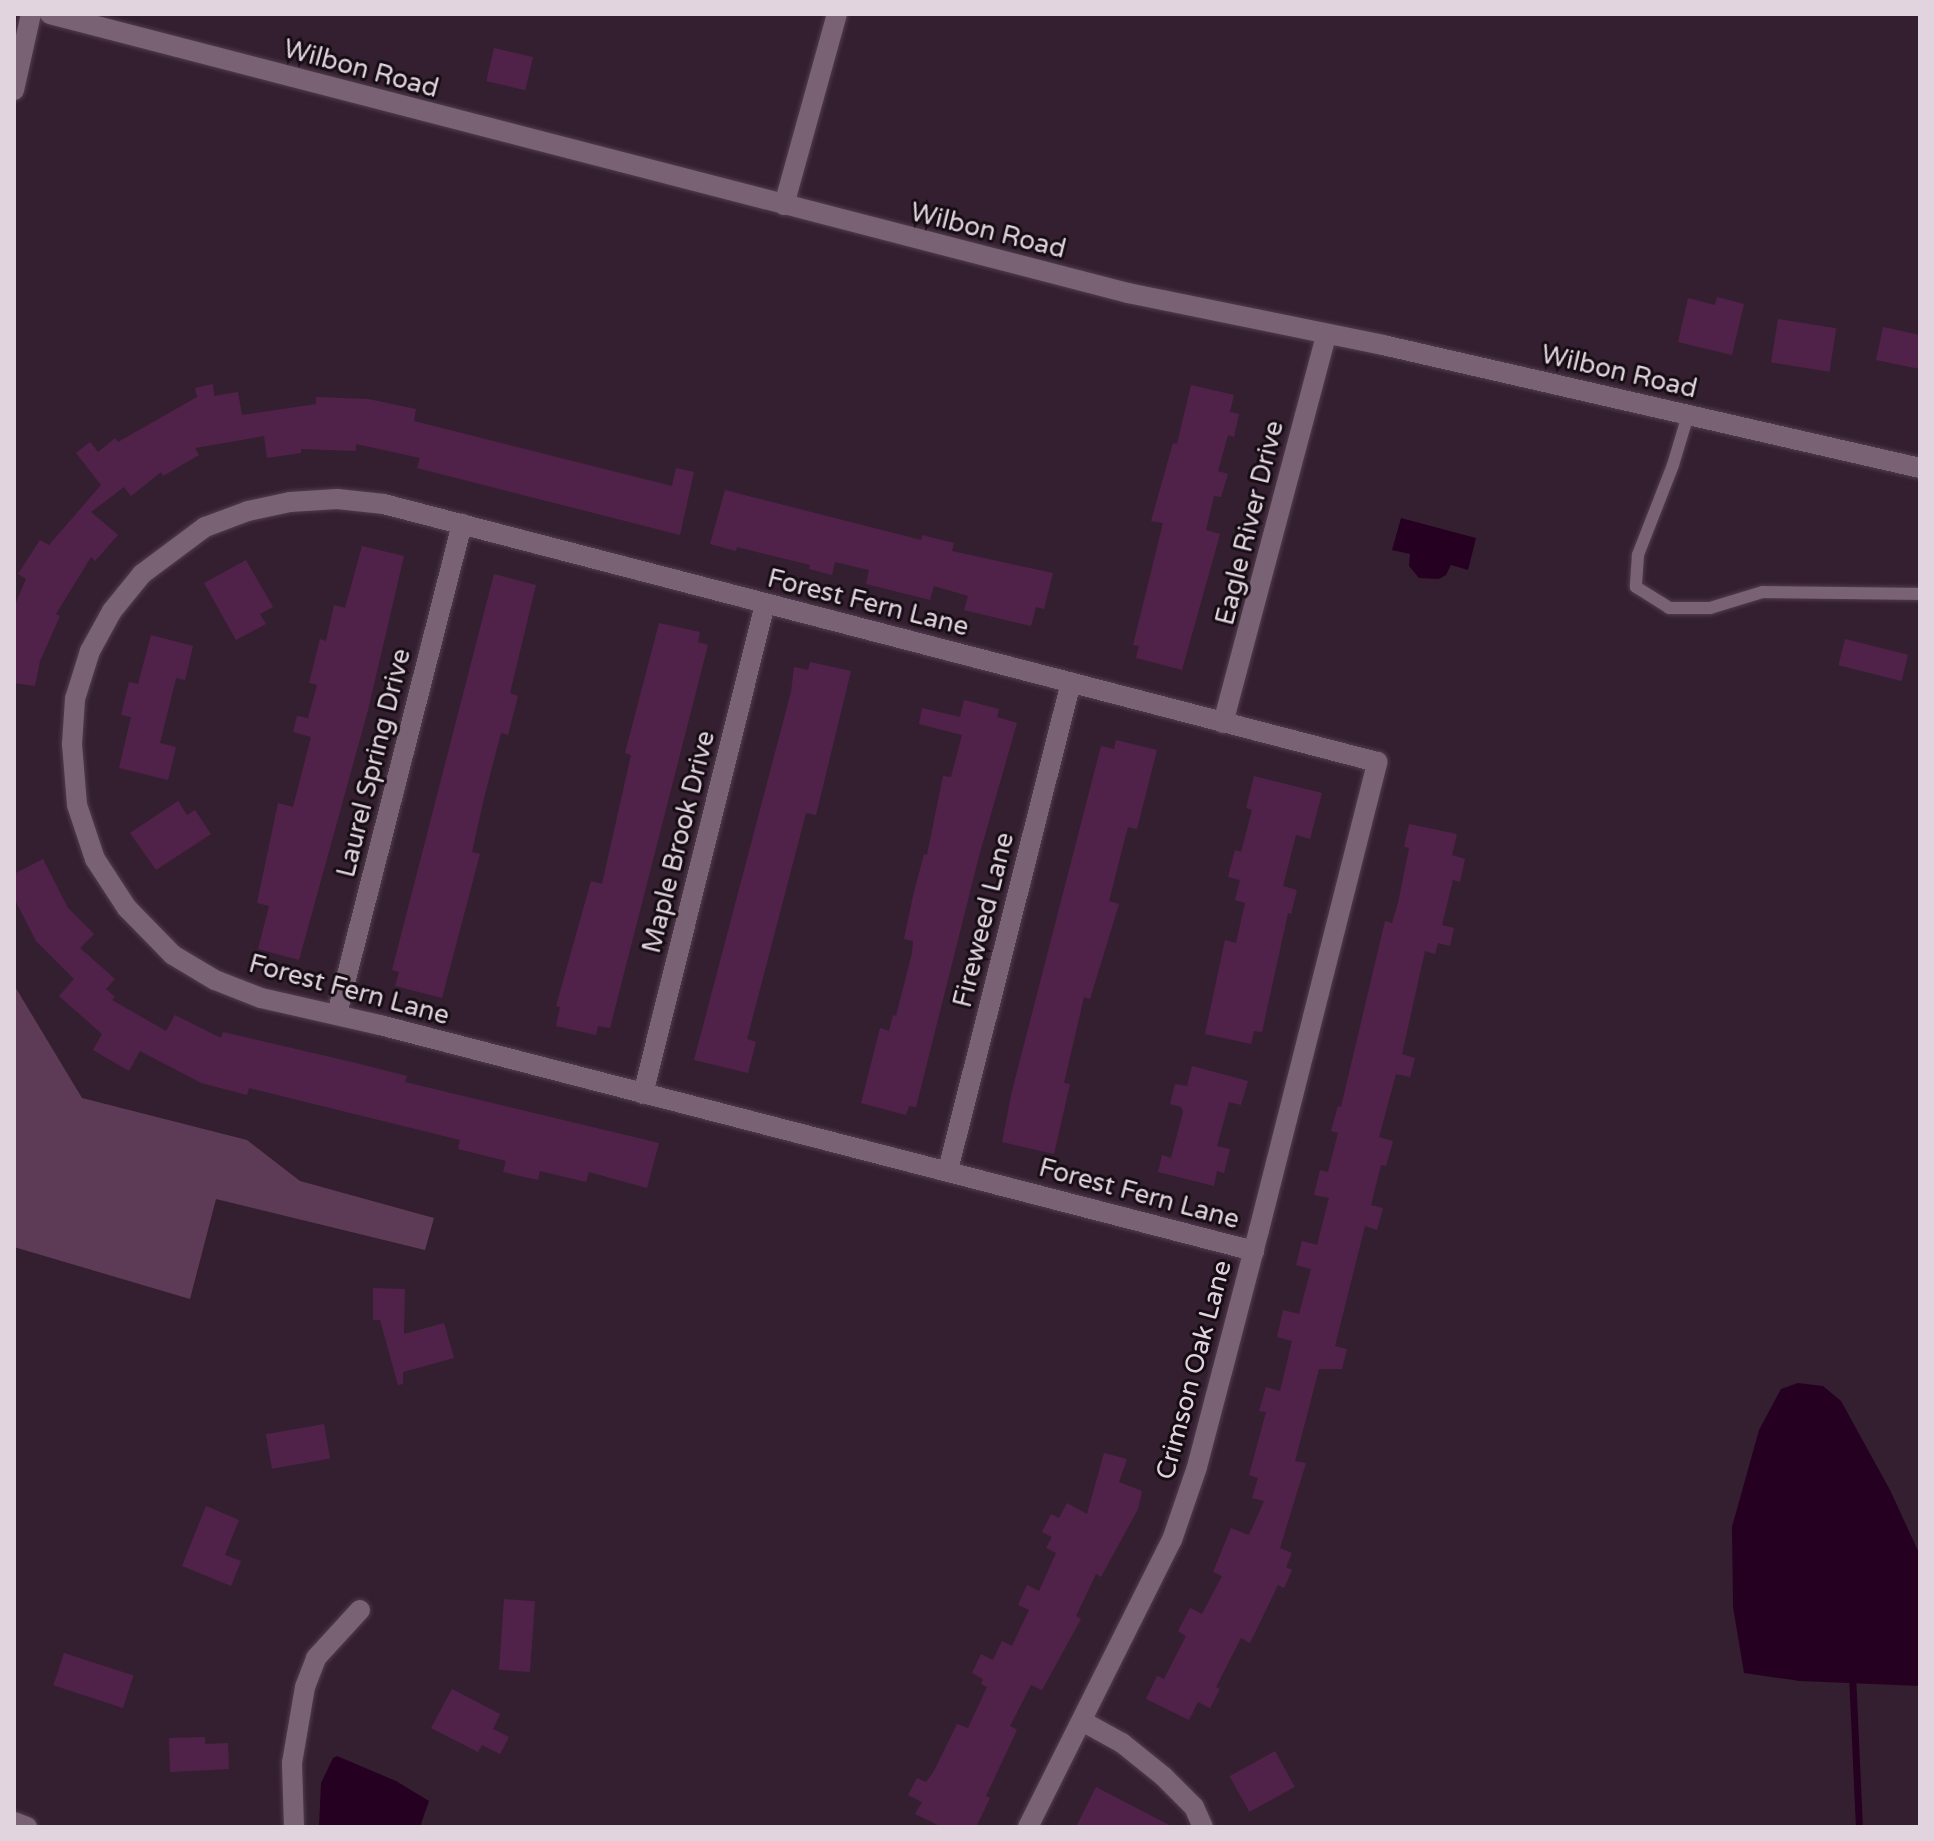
<!DOCTYPE html>
<html>
<head>
<meta charset="utf-8">
<style>
  body { margin:0 }
  #map { position:relative; width:1934px; height:1841px; overflow:hidden; background:#341f30; font-family:"Varela Round",sans-serif }
  div>[style] { position:absolute }
  [style*='--x'] { left:calc(var(--x)*1px); top:calc(var(--y)*1px); width:calc(var(--w)*1px); rotate:calc(var(--a)*1deg) }
  .green>* { inset:0; background:#5d3b56 }
  .water>* { inset:0; background:#250020 }
  .stream>* { height:7px; margin:-3.5px; padding:0 3.5px; transform-origin:3.5px; border-radius:3.5px; background:#250020 }
  .building>* { inset:0; background:#512249; transform-origin:0 0 }
  .roads { filter:drop-shadow(0 0 2px #4f3d4c) drop-shadow(0 0 2px #4f3d4c) }
  .service>* { height:12px; margin:-6px; padding:0 6px; transform-origin:6px; border-radius:6px; background:#7a6275 }
  .minor>* { height:20px; margin:-10px; padding:0 10px; transform-origin:10px; border-radius:10px; background:#7a6275 }
  span { translate:-50% -50%; white-space:nowrap; text-align:center; line-height:1.15; -webkit-text-stroke:6px #160d14; paint-order:stroke }
  .street-label { font-size:26px; color:#e2d4df }
  .frame { position:absolute; inset:0; border:16px solid #e2d4df; pointer-events:none }
</style>
</head>
<body>
<div id="map">
  <div class="green">
    <i style="clip-path:polygon(14px 985px,82px 1098px,247px 1140px,300px 1181px,434px 1218px,425px 1250px,216px 1199px,190px 1299px,14px 1247px)"></i>
  </div>
  <div class="water">
    <i style="clip-path:polygon(1401px 518px,1476px 538px,1468px 570px,1451px 565px,1446px 575px,1439px 579px,1419px 578px,1409px 566px,1410px 554px,1392px 550px)"></i>
    <i style="clip-path:polygon(1798px 1383px,1823px 1386px,1841px 1401px,1890px 1490px,1920px 1555px,1920px 1686px,1800px 1681px,1744px 1673px,1733px 1607px,1732px 1527px,1759px 1430px,1781px 1389px)"></i>
    <i style="clip-path:polygon(337px 1756px,396px 1781px,429px 1801px,420px 1827px,319px 1827px,321px 1783px,333px 1758px)"></i>
  </div>
  <div class="stream">
    <i style="--x:1852;--y:1674;--w:153;--a:87.4"></i>
  </div>
  <div class="building">
    <i style="left:494px;top:48px;width:40px;height:34px;rotate:13deg"></i>
    <i style="clip-path:polygon(1717px 297px,1744px 304px,1732px 355px,1678px 342px,1688px 298px,1715px 305px)"></i>
    <i style="left:1778px;top:319px;width:59px;height:44px;rotate:9deg"></i>
    <i style="clip-path:polygon(1883px 327px,1920px 335px,1920px 369px,1876px 360px)"></i>
    <i style="clip-path:polygon(213px 384px,214px 396px,238px 392px,242px 415px,316px 404px,316px 397px,368px 399px,416px 409px,414px 421px,672px 486px,676px 468px,694px 472px,680px 535px,417px 468px,420px 458px,356px 444px,356px 451px,301px 449px,301px 453px,267px 458px,264px 436px,195px 448px,199px 455px,163px 476px,161px 472px,131px 496px,124px 487px,91px 512px,118px 535px,95px 561px,91px 557px,56px 614px,60px 616px,40px 661px,35px 686px,14px 683px,14px 607px,26px 579px,18px 574px,40px 540px,49px 545px,101px 485px,76px 453px,90px 442px,98px 452px,115px 438px,118px 442px,197px 397px,195px 388px)"></i>
    <i style="clip-path:polygon(1191px 385px,1234px 395px,1230px 412px,1239px 414px,1234px 437px,1228px 435px,1218px 471px,1228px 474px,1221px 497px,1214px 496px,1206px 530px,1220px 534px,1182px 670px,1136px 658px,1139px 646px,1133px 645px,1163px 523px,1151px 521px,1173px 443px,1177px 444px)"></i>
    <i style="clip-path:polygon(725px 490px,921px 540px,922px 535px,954px 543px,952px 551px,1053px 573px,1044px 609px,1036px 607px,1031px 626px,964px 610px,968px 596px,934px 586px,930px 600px,866px 584px,869px 570px,835px 562px,832px 575px,809px 569px,810px 565px,737px 547px,736px 551px,710px 544px)"></i>
    <i style="clip-path:polygon(362px 546px,404px 556px,368px 710px,299px 960px,258px 949px,269px 906px,257px 903px,278px 803px,293px 807px,311px 737px,293px 732px,297px 716px,308px 718px,317px 685px,309px 683px,320px 639px,326px 641px,334px 605px,345px 608px)"></i>
    <i style="clip-path:polygon(246px 560px,273px 607px,260px 614px,266px 624px,236px 640px,204px 583px)"></i>
    <i style="clip-path:polygon(494px 574px,536px 585px,510px 693px,518px 696px,508px 735px,501px 733px,484px 798px,472px 852px,480px 854px,442px 998px,395px 986px,399px 972px,392px 970px)"></i>
    <i style="clip-path:polygon(659px 623px,700px 632px,698px 642px,708px 645px,610px 1028px,598px 1026px,596px 1035px,556px 1026px,560px 1007px,556px 1006px,591px 881px,602px 884px,631px 755px,625px 753px)"></i>
    <i style="clip-path:polygon(151px 635px,193px 646px,185px 680px,176px 678px,160px 743px,176px 747px,168px 780px,119px 768px,131px 717px,121px 715px,129px 682px,138px 684px)"></i>
    <i style="left:1845px;top:639px;width:65px;height:27px;rotate:14deg"></i>
    <i style="clip-path:polygon(810px 662px,851px 671px,816px 815px,806px 813px,747px 1039px,756px 1042px,748px 1073px,694px 1060px,791px 692px,794px 667px,808px 670px)"></i>
    <i style="clip-path:polygon(964px 700px,999px 709px,997px 717px,1017px 723px,979px 856px,916px 1107px,909px 1106px,906px 1115px,861px 1103px,880px 1028px,889px 1031px,893px 1015px,896px 1016px,912px 953px,913px 941px,904px 939px,913px 896px,924px 854px,927px 855px,943px 776px,951px 777px,962px 735px,919px 724px,922px 708px,960px 717px)"></i>
    <i style="clip-path:polygon(1116px 740px,1157px 750px,1137px 829px,1128px 827px,1125px 838px,1109px 901px,1119px 904px,1090px 999px,1084px 997px,1064px 1083px,1070px 1084px,1054px 1154px,1002px 1142px,1012px 1091px,1101px 746px,1114px 749px)"></i>
    <i style="clip-path:polygon(1254px 776px,1322px 793px,1310px 839px,1296px 835px,1283px 886px,1297px 890px,1291px 914px,1288px 913px,1262px 1032px,1254px 1031px,1251px 1044px,1205px 1034px,1225px 940px,1236px 943px,1245px 903px,1235px 900px,1240px 880px,1228px 877px,1235px 850px,1241px 852px,1252px 810px,1246px 808px)"></i>
    <i style="clip-path:polygon(178px 801px,187px 815px,195px 810px,211px 834px,156px 870px,130px 833px)"></i>
    <i style="clip-path:polygon(1409px 824px,1457px 834px,1452px 855px,1465px 859px,1460px 882px,1453px 880px,1442px 925px,1454px 928px,1450px 946px,1438px 943px,1435px 954px,1425px 951px,1402px 1054px,1415px 1058px,1410px 1077px,1396px 1074px,1379px 1137px,1393px 1141px,1386px 1166px,1381px 1165px,1371px 1205px,1383px 1208px,1377px 1230px,1365px 1226px,1335px 1346px,1347px 1349px,1342px 1369px,1319px 1369px,1295px 1461px,1306px 1463px,1280px 1548px,1292px 1553px,1286px 1567px,1292px 1570px,1284px 1588px,1278px 1585px,1250px 1643px,1241px 1638px,1216px 1687px,1220px 1689px,1210px 1708px,1198px 1702px,1189px 1720px,1146px 1699px,1157px 1676px,1164px 1679px,1186px 1636px,1178px 1631px,1190px 1608px,1202px 1614px,1222px 1576px,1213px 1572px,1231px 1528px,1249px 1535px,1264px 1501px,1252px 1498px,1258px 1478px,1249px 1475px,1266px 1412px,1259px 1411px,1266px 1387px,1280px 1391px,1292px 1341px,1277px 1337px,1283px 1310px,1299px 1314px,1311px 1269px,1296px 1265px,1302px 1241px,1317px 1245px,1329px 1198px,1314px 1195px,1320px 1170px,1328px 1172px,1338px 1133px,1331px 1131px,1338px 1106px,1341px 1107px,1385px 921px,1392px 923px,1398px 903px,1409px 848px,1404px 847px)"></i>
    <i style="clip-path:polygon(43px 859px,68px 908px,94px 934px,80px 948px,115px 979px,106px 989px,115px 997px,112px 1000px,166px 1031px,175px 1015px,221px 1038px,223px 1032px,356px 1063px,407px 1076px,405px 1082px,659px 1143px,647px 1188px,589px 1172px,586px 1182px,540px 1171px,538px 1180px,503px 1172px,506px 1161px,458px 1149px,460px 1140px,249px 1088px,247px 1095px,201px 1083px,140px 1051px,129px 1071px,93px 1050px,102px 1034px,59px 996px,74px 979px,36px 941px,14px 898px,14px 874px)"></i>
    <i style="clip-path:polygon(1192px 1066px,1248px 1081px,1241px 1105px,1229px 1102px,1217px 1146px,1230px 1149px,1224px 1173px,1217px 1171px,1214px 1186px,1158px 1172px,1162px 1155px,1171px 1158px,1183px 1112px,1181px 1107px,1170px 1104px,1175px 1084px,1187px 1086px)"></i>
    <i style="clip-path:polygon(373px 1288px,405px 1289px,404px 1334px,444px 1323px,454px 1358px,403px 1372px,403px 1384px,398px 1385px,380px 1320px,373px 1320px)"></i>
    <i style="left:324px;top:1424px;width:35px;height:59px;rotate:80deg"></i>
    <i style="clip-path:polygon(1104px 1453px,1127px 1459px,1119px 1482px,1142px 1491px,1138px 1509px,1101px 1577px,1096px 1574px,1076px 1616px,1081px 1619px,1042px 1690px,1031px 1685px,1010px 1726px,1017px 1730px,986px 1796px,990px 1798px,976px 1827px,942px 1827px,915px 1814px,922px 1802px,908px 1795px,917px 1778px,926px 1782px,934px 1771px,957px 1724px,968px 1728px,987px 1687px,981px 1684px,983px 1679px,972px 1673px,981px 1654px,993px 1660px,1002px 1641px,1012px 1646px,1029px 1610px,1018px 1605px,1027px 1585px,1039px 1591px,1056px 1553px,1046px 1548px,1052px 1537px,1042px 1532px,1051px 1514px,1059px 1518px,1067px 1503px,1087px 1514px)"></i>
    <i style="clip-path:polygon(206px 1506px,239px 1520px,225px 1555px,241px 1561px,231px 1586px,182px 1566px)"></i>
    <i style="left:504px;top:1599px;width:31px;height:71px;rotate:4deg"></i>
    <i style="left:64px;top:1653px;width:73px;height:34px;rotate:18deg"></i>
    <i style="clip-path:polygon(452px 1689px,500px 1714px,493px 1729px,509px 1737px,500px 1754px,482px 1745px,478px 1752px,431px 1728px)"></i>
    <i style="clip-path:polygon(205px 1737px,205px 1744px,228px 1743px,229px 1769px,170px 1772px,169px 1738px)"></i>
    <i style="left:1275px;top:1751px;width:41px;height:52px;rotate:61deg"></i>
    <i style="clip-path:polygon(1096px 1787px,1173px 1827px,1076px 1827px)"></i>
  </div>
  <div class="roads">
    <div class="service">
      <i style="--x:1688;--y:415;--w:52;--a:106.7"></i>
      <i style="--x:1673;--y:465;--w:97;--a:111.3"></i>
      <i style="--x:1638;--y:555;--w:32;--a:94"></i>
      <i style="--x:1636;--y:587;--w:39;--a:32"></i>
      <i style="--x:1669;--y:608;--w:41;--a:0"></i>
      <i style="--x:1710;--y:608;--w:55;--a:-16.8"></i>
      <i style="--x:1763;--y:592;--w:157;--a:0.7"></i>
    </div>
    <div class="minor">
      <i style="--x:50;--y:14;--w:1114;--a:14.51"></i>
      <i style="--x:1128;--y:293;--w:260;--a:11.5"></i>
      <i style="--x:1383;--y:345;--w:551;--a:12.9"></i>
      <i style="--x:14;--y:90;--w:78;--a:-77.4"></i>
      <i style="--x:784;--y:205;--w:198;--a:-74.5"></i>
      <i style="--x:1223;--y:723;--w:400;--a:-75.1"></i>
      <i style="--x:337;--y:1014;--w:506;--a:-75.69"></i>
      <i style="--x:643;--y:1094;--w:505;--a:-76.02"></i>
      <i style="--x:948;--y:1170;--w:503;--a:-75.85"></i>
      <i style="--x:1082;--y:1721;--w:46;--a:28.8"></i>
      <i style="--x:1122;--y:1743;--w:53;--a:38.8"></i>
      <i style="--x:1163;--y:1776;--w:44;--a:45"></i>
      <i style="--x:1194;--y:1807;--w:22;--a:66"></i>
      <i style="--x:14;--y:1822;--w:14;--a:21"></i>
      <i style="--x:294;--y:1827;--w:64;--a:-91.8"></i>
      <i style="--x:292;--y:1763;--w:77;--a:-80.3"></i>
      <i style="--x:305;--y:1687;--w:31;--a:-69"></i>
      <i style="--x:316;--y:1658;--w:65;--a:-47.5"></i>
      <i style="--x:1028;--y:1827;--w:321;--a:-63.4"></i>
      <i style="--x:1172;--y:1540;--w:77;--a:-71.1"></i>
      <i style="--x:1197;--y:1467;--w:98;--a:-75.3"></i>
      <i style="--x:1222;--y:1372;--w:147;--a:-75.4"></i>
      <i style="--x:1259;--y:1230;--w:483;--a:-75.8"></i>
      <i style="--x:1377;--y:762;--w:1026;--a:-165.44"></i>
      <i style="--x:384;--y:504;--w:47;--a:-173.9"></i>
      <i style="--x:337;--y:499;--w:47;--a:176.3"></i>
      <i style="--x:290;--y:502;--w:43;--a:167.9"></i>
      <i style="--x:248;--y:511;--w:46;--a:159.6"></i>
      <i style="--x:205;--y:527;--w:79;--a:143.3"></i>
      <i style="--x:142;--y:574;--w:48;--a:129"></i>
      <i style="--x:112;--y:611;--w:46;--a:118.8"></i>
      <i style="--x:90;--y:651;--w:50;--a:107.4"></i>
      <i style="--x:75;--y:699;--w:45;--a:93.8"></i>
      <i style="--x:72;--y:744;--w:61;--a:85.3"></i>
      <i style="--x:77;--y:805;--w:57;--a:71.6"></i>
      <i style="--x:95;--y:859;--w:59;--a:56.9"></i>
      <i style="--x:127;--y:908;--w:66;--a:45.6"></i>
      <i style="--x:173;--y:955;--w:49;--a:30.8"></i>
      <i style="--x:215;--y:980;--w:49;--a:21.4"></i>
      <i style="--x:261;--y:998;--w:122;--a:12.8"></i>
      <i style="--x:380;--y:1025;--w:903;--a:14.5"></i>
    </div>
  </div>
  <div class="street-label">
    <span style="left:361px;top:69px;rotate:15deg">Wilbon Road</span>
    <span style="left:988px;top:231px;rotate:14deg">Wilbon Road</span>
    <span style="left:1619px;top:372px;rotate:13deg">Wilbon Road</span>
    <span style="left:1250px;top:523px;rotate:-76deg">Eagle River Drive</span>
    <span style="left:868px;top:603px;rotate:14deg">Forest Fern Lane</span>
    <span style="left:374px;top:763px;rotate:-76deg">Laurel Spring Drive</span>
    <span style="left:679px;top:842px;rotate:-76deg">Maple Brook Drive</span>
    <span style="left:984px;top:920px;rotate:-76deg">Fireweed Lane</span>
    <span style="left:349px;top:990px;rotate:15deg">Forest Fern Lane</span>
    <span style="left:1139px;top:1194px;rotate:15deg">Forest Fern Lane</span>
    <span style="left:1194px;top:1370px;rotate:-75deg">Crimson Oak Lane</span>
  </div>
  <div class="frame"></div>
</div>
</body>
</html>
